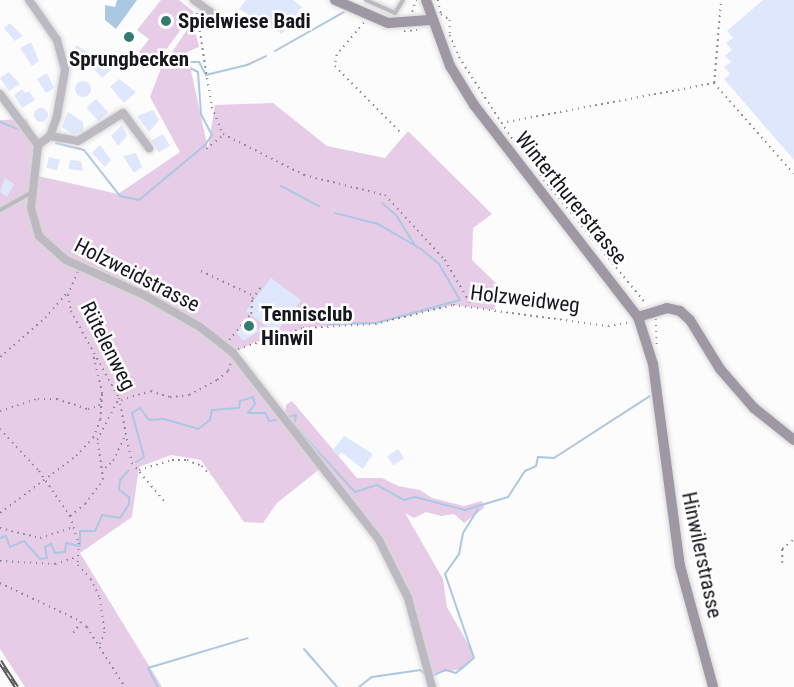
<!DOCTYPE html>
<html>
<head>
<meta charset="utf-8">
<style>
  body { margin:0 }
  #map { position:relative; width:794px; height:687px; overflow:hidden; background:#fcfcfc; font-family:"Roboto Condensed",sans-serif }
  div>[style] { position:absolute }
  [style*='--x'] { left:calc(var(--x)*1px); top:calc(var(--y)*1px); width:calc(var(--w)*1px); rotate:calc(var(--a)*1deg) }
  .green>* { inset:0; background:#e7cce7 }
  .water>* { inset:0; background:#abc8e2 }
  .stream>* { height:2px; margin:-1px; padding:0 1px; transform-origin:1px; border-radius:1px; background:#abc8e2 }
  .building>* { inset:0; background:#dee7fb; transform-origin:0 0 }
  .round { border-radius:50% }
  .path>* { height:1.5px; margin-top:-0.75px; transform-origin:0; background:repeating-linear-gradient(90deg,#8b8b8e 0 1.5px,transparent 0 6px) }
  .roads { filter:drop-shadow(0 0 2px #d7d7d8) drop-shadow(0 0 2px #d7d7d8) }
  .lane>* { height:4px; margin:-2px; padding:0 2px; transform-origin:2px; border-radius:2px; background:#bcb9c1 }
  .street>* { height:8px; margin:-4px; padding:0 4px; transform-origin:4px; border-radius:4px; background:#bcb9c1 }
  .secondary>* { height:10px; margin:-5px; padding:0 5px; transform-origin:5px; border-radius:5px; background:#9d98a4 }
  .rail>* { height:4.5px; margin-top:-2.25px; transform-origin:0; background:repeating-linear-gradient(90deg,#fff 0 7px,#57575c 0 14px); box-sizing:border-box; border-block:2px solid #57575c }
  .dots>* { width:16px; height:16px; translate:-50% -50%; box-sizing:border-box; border:3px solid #fff; border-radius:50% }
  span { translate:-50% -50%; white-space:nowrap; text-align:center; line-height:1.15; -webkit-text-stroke:5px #fff; paint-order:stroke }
  .poi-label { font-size:21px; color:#16161c; font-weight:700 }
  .left { translate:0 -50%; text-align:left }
  .street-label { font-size:21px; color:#16161c }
</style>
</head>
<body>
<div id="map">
  <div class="green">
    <i style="clip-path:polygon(161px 0,179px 0,194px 12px,165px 51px,170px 55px,193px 21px,199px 47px,187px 52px,208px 149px,215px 105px,273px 103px,327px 146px,385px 158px,408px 131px,492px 214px,473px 228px,472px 260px,500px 287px,494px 310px,453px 305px,375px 324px,310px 327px,253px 343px,233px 353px,321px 468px,277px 503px,263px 523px,244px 522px,201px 460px,171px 455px,139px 467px,132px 517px,80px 553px,162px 687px,25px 687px,0 649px,0 120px,27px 119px,41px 149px,38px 176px,118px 194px,180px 152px,150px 97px,161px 68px,139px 52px,149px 39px,137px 30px)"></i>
    <i style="clip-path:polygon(292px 401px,357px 478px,382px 478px,398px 486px,420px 490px,432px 498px,464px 506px,482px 501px,484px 508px,464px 523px,454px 514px,441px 516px,426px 512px,414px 518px,405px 513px,443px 579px,447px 607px,471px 649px,474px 658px,463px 669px,429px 674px,416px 622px,379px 540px,285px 416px,286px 405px)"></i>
  </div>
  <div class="water">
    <i style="clip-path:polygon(117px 0,137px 0,116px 29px,105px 20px,105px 5px,115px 7px)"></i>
  </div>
  <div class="stream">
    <i style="--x:275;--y:51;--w:79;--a:-29.5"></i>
    <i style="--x:0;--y:122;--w:19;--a:21"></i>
    <i style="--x:56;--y:143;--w:29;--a:14"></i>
    <i style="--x:84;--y:150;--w:58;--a:52"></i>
    <i style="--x:120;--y:196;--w:19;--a:12"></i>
    <i style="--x:139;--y:200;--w:86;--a:-39.8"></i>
    <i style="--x:205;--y:145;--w:12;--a:-55"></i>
    <i style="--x:212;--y:135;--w:24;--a:-118"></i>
    <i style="--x:201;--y:114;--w:42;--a:-94.1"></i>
    <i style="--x:198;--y:72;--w:9;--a:-153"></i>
    <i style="--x:190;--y:68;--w:6;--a:-99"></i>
    <i style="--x:189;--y:62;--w:10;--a:0"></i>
    <i style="--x:199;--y:62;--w:15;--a:62"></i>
    <i style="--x:206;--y:75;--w:42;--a:-13.7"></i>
    <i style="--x:247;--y:65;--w:21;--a:-25"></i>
    <i style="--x:281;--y:186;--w:43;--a:27.8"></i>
    <i style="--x:382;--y:203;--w:18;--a:41"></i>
    <i style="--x:396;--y:215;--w:36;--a:58"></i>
    <i style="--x:328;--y:324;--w:48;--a:-1.2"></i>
    <i style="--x:376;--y:323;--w:87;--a:-15.3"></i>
    <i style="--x:460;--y:300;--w:42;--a:-120.3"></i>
    <i style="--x:439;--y:264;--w:23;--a:-140"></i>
    <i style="--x:421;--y:249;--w:50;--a:-149.8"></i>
    <i style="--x:378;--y:224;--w:44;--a:-165.7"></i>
    <i style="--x:288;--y:417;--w:8;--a:-14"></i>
    <i style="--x:296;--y:415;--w:10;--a:101"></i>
    <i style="--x:294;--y:425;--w:91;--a:47.7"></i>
    <i style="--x:355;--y:492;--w:23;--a:-18"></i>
    <i style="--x:377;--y:485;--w:31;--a:29"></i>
    <i style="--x:404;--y:500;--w:11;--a:-15"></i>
    <i style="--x:415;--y:497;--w:52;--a:14.6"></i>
    <i style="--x:465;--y:510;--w:45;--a:-16.8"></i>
    <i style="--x:508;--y:497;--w:31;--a:-57"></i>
    <i style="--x:525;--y:471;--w:12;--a:-24"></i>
    <i style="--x:536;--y:466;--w:9;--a:-77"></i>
    <i style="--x:538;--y:457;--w:16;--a:4"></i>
    <i style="--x:554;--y:458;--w:114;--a:-32.9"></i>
    <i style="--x:136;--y:462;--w:9;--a:-32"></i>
    <i style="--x:144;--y:457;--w:46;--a:-105.3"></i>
    <i style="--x:132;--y:413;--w:9;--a:-32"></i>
    <i style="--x:140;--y:408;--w:15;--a:53"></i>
    <i style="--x:149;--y:420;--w:15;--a:-4"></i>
    <i style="--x:164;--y:419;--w:35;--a:16"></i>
    <i style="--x:198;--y:429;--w:15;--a:-37"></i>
    <i style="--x:210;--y:420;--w:10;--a:-79"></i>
    <i style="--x:212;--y:410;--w:27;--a:-4"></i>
    <i style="--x:239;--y:408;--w:7;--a:-82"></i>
    <i style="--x:240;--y:401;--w:14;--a:-17"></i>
    <i style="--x:253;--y:397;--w:7;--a:74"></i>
    <i style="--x:255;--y:404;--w:11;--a:128"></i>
    <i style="--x:248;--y:413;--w:17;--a:0"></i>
    <i style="--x:265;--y:413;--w:9;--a:63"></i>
    <i style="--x:269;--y:421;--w:8;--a:-7"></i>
    <i style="--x:0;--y:538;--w:6;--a:-18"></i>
    <i style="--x:6;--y:536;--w:12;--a:70"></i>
    <i style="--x:10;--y:547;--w:15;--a:-23"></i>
    <i style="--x:24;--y:541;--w:24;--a:48"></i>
    <i style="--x:40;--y:559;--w:7;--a:-8"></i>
    <i style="--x:47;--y:558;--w:11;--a:-100"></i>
    <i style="--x:45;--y:547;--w:7;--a:-27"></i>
    <i style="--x:51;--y:544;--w:10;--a:66"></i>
    <i style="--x:55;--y:553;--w:10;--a:-6"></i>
    <i style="--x:65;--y:552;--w:9;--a:-84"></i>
    <i style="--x:66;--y:543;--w:14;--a:12"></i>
    <i style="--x:80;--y:546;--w:15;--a:-90"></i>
    <i style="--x:80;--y:531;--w:15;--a:0"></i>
    <i style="--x:95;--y:531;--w:17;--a:-66"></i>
    <i style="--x:102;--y:515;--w:18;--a:9"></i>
    <i style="--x:120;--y:518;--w:17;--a:-57"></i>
    <i style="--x:129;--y:504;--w:7;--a:-90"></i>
    <i style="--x:129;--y:497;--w:12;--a:-145"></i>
    <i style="--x:119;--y:490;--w:10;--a:-84"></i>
    <i style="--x:120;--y:480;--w:13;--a:-48"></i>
    <i style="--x:304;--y:649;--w:50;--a:49"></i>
    <i style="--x:434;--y:675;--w:13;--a:-23"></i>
    <i style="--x:446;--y:670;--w:10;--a:17"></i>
    <i style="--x:456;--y:673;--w:23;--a:-40"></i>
    <i style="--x:474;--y:658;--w:89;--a:-109"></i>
    <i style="--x:445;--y:574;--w:24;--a:-55"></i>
    <i style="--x:459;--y:554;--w:21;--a:-79"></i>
    <i style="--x:463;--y:533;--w:28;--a:-58"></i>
    <i style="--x:158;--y:687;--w:21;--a:-118"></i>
    <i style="--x:148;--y:668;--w:104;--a:-16.7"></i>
    <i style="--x:359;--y:687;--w:16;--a:-38"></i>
    <i style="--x:372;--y:677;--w:49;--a:-8.3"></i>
    <i style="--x:420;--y:670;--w:6;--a:39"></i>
  </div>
  <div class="building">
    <i style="clip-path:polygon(246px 0,293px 0,302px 7px,282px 34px,239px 9px)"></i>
    <i style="clip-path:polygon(763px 0,794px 0,794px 160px,724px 79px,730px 74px,724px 67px,731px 62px,725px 56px,732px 50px,726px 43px,733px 38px,727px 31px)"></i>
    <i style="clip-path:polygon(10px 23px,23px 36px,15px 41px,4px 28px)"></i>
    <i style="clip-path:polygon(31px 42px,39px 61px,32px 66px,20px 48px)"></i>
    <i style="clip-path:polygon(76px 45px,88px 52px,79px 67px,70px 62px)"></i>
    <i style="left:99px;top:56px;width:18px;height:13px;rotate:45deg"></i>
    <i style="clip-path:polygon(9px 72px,20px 84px,9px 91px,0 78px)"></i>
    <i style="clip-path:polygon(47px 73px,54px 88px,46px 93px,37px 79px)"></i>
    <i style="clip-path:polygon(119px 79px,136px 92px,124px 103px,110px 87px)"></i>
    <i class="round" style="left:75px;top:81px;width:16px;height:16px"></i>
    <i style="clip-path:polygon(22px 89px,25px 93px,29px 91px,35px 100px,22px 108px,14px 95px)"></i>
    <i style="left:96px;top:99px;width:18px;height:13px;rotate:47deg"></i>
    <i class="round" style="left:34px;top:108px;width:14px;height:14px"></i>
    <i style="clip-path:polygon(153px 110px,159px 120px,149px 132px,137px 116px)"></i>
    <i style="clip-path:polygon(68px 112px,83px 122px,83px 132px,73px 134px,62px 127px)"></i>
    <i style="clip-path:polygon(122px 125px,127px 136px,118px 146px,111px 136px)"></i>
    <i style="left:163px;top:134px;width:14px;height:13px;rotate:60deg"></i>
    <i style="clip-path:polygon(100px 145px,111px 160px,105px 167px,92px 153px)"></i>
    <i style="clip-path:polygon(136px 153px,142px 167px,134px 173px,123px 156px)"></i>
    <i style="left:49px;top:157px;width:11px;height:11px;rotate:15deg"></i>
    <i style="clip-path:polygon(70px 160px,81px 161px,83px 171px,69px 169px)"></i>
    <i style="clip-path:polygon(5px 178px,14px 184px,7px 197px,0 192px)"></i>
    <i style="clip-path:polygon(271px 278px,301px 300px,279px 329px,273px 331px,246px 311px)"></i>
    <i style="clip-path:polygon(251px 321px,259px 331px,243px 341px,236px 332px)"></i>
    <i style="clip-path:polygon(344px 436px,373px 454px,363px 469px,341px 452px,339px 456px,332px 451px)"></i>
    <i style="left:398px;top:449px;width:11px;height:13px;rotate:56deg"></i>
  </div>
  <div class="path">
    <i style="--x:438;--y:0;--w:14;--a:78"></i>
    <i style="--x:441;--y:14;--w:11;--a:34"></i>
    <i style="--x:450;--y:20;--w:15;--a:90"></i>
    <i style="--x:450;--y:35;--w:24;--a:68"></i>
    <i style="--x:459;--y:57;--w:99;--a:57"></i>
    <i style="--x:412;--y:12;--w:13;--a:-72"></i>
    <i style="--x:197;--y:13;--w:95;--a:80.9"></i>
    <i style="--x:212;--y:107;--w:29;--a:68"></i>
    <i style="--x:223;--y:134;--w:91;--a:26.8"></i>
    <i style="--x:304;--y:175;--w:83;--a:13.9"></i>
    <i style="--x:385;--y:195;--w:88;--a:47.3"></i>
    <i style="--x:445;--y:260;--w:53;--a:59.6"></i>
    <i style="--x:364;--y:23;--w:42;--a:130.2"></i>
    <i style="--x:337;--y:55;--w:11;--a:100"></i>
    <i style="--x:335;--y:66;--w:95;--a:45.4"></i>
    <i style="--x:404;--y:31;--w:13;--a:-4"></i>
    <i style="--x:714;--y:83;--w:83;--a:-85.2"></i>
    <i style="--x:501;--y:123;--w:217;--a:-10.6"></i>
    <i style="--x:714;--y:83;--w:121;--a:48.7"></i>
    <i style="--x:206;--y:149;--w:22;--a:-39"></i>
    <i style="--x:540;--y:175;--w:168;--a:50.5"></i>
    <i style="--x:201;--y:271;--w:59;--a:25.3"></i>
    <i style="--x:78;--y:272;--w:25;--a:113"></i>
    <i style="--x:68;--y:295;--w:16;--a:79"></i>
    <i style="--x:71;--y:311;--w:99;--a:61.1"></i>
    <i style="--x:119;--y:398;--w:66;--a:78.7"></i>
    <i style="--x:132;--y:463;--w:50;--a:49.9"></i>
    <i style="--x:656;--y:319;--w:27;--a:88"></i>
    <i style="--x:229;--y:340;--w:34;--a:-50"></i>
    <i style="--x:251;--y:314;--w:15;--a:-86"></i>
    <i style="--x:252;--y:299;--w:15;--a:-53"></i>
    <i style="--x:238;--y:349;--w:68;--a:-17.9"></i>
    <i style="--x:303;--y:328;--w:72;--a:-3.2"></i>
    <i style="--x:375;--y:324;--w:80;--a:-13.7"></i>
    <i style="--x:453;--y:305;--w:156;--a:7.7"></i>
    <i style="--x:608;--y:326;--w:22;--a:-10"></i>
    <i style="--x:0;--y:357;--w:60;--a:-40.9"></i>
    <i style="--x:45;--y:318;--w:35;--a:-49"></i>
    <i style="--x:121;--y:400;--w:31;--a:-17"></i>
    <i style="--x:151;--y:391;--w:20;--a:18"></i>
    <i style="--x:170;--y:397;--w:19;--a:-6"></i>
    <i style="--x:189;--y:395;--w:32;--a:-28"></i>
    <i style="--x:217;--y:380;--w:14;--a:-39"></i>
    <i style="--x:228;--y:371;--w:9;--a:-72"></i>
    <i style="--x:0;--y:411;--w:40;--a:-18"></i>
    <i style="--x:38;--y:399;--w:19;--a:0"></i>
    <i style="--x:57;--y:399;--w:33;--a:18"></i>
    <i style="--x:88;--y:409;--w:11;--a:-15"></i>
    <i style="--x:99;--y:406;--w:9;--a:-77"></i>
    <i style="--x:0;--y:429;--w:57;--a:47.1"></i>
    <i style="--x:39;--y:471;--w:55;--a:55.4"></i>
    <i style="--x:70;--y:516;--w:28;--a:72"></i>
    <i style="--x:79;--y:543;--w:22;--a:93"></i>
    <i style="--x:78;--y:565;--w:19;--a:47"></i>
    <i style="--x:91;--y:579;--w:21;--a:65"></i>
    <i style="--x:100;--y:598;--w:34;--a:82"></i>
    <i style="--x:105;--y:632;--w:14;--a:111"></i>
    <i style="--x:105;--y:468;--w:11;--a:-41"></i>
    <i style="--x:113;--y:461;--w:29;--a:-65"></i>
    <i style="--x:139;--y:470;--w:34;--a:-17"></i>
    <i style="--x:172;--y:460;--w:15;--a:0"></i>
    <i style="--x:187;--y:460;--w:16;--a:22"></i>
    <i style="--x:202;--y:466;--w:12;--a:48"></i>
    <i style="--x:0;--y:513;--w:95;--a:-36.9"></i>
    <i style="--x:76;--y:456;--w:25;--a:-47"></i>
    <i style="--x:93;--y:438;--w:19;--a:-69"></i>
    <i style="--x:100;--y:420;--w:26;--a:-86"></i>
    <i style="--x:102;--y:394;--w:40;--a:-103"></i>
    <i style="--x:70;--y:516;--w:19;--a:-39"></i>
    <i style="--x:85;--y:504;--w:30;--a:-53"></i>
    <i style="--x:103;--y:480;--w:40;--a:-98.5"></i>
    <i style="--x:97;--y:440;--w:47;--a:-62.4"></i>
    <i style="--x:0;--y:528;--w:41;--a:14"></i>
    <i style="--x:40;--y:538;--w:33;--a:-18"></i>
    <i style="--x:0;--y:561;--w:55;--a:3.1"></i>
    <i style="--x:55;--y:564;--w:22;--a:-18"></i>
    <i style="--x:782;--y:563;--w:14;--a:-90"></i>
    <i style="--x:782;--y:549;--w:16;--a:-40"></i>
    <i style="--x:0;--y:583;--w:89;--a:25.4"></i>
    <i style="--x:73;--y:633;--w:14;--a:-54"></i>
    <i style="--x:81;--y:622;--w:8;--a:40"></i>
    <i style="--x:87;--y:627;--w:71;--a:57.7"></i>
  </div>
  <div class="roads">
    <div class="lane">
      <i style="--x:366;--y:0;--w:32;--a:24"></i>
      <i style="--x:395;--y:13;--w:15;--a:-58"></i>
      <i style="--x:0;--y:210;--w:35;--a:-29"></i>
    </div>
    <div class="street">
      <i style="--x:29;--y:0;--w:49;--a:55"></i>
      <i style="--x:57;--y:40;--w:31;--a:75"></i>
      <i style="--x:65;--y:70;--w:47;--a:99.9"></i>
      <i style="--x:57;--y:116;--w:21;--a:109"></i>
      <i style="--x:50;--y:136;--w:15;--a:143"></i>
      <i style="--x:194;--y:0;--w:27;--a:36"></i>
      <i style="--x:0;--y:94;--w:64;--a:53.3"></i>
      <i style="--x:38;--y:145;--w:63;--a:96.3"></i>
      <i style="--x:31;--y:208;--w:29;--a:74"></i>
      <i style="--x:39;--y:236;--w:36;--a:42"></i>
      <i style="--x:66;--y:260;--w:85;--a:24.2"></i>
      <i style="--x:144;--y:295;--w:64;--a:29.7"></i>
      <i style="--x:200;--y:327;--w:42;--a:38.2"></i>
      <i style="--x:233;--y:353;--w:237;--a:52"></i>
      <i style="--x:379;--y:540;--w:65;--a:63.4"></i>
      <i style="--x:408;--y:598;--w:92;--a:74.9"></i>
      <i style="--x:50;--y:136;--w:28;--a:10"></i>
      <i style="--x:78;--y:141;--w:53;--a:-31.9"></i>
      <i style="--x:123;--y:113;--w:44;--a:53.4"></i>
    </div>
    <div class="secondary">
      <i style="--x:335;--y:0;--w:58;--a:23.5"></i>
      <i style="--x:388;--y:23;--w:42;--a:-4.1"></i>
      <i style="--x:426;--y:0;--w:70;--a:70"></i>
      <i style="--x:450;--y:66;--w:46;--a:58.4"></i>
      <i style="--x:474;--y:105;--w:268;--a:52.3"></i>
      <i style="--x:638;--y:317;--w:49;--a:72.3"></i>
      <i style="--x:653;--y:364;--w:204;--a:82.4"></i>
      <i style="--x:680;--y:566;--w:125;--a:74.7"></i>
      <i style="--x:638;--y:317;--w:30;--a:-17"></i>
      <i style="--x:667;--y:308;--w:13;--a:13"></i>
      <i style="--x:680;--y:311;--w:13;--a:42"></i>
      <i style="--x:690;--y:320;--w:57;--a:58.5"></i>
      <i style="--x:720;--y:369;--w:52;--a:48.9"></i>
      <i style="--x:754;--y:408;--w:51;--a:38.7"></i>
    </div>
  </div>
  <div class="rail">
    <i style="--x:0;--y:661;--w:31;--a:57"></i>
  </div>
  <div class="dots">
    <i style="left:166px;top:21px;background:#347b72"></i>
    <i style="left:129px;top:37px;background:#347b72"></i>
    <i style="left:249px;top:326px;background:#347b72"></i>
  </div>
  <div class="poi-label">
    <span class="left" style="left:178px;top:21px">Spielwiese Badi</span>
    <span style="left:129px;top:59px">Sprungbecken</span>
    <span class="left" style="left:261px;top:326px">Tennisclub<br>Hinwil</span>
  </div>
  <div class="street-label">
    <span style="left:571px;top:198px;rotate:51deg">Winterthurerstrasse</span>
    <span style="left:137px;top:275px;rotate:27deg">Holzweidstrasse</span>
    <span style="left:525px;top:299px;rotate:7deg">Holzweidweg</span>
    <span style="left:108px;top:346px;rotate:63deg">Rütelenweg</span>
    <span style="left:702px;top:555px;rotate:78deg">Hinwilerstrasse</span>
  </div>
</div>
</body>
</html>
